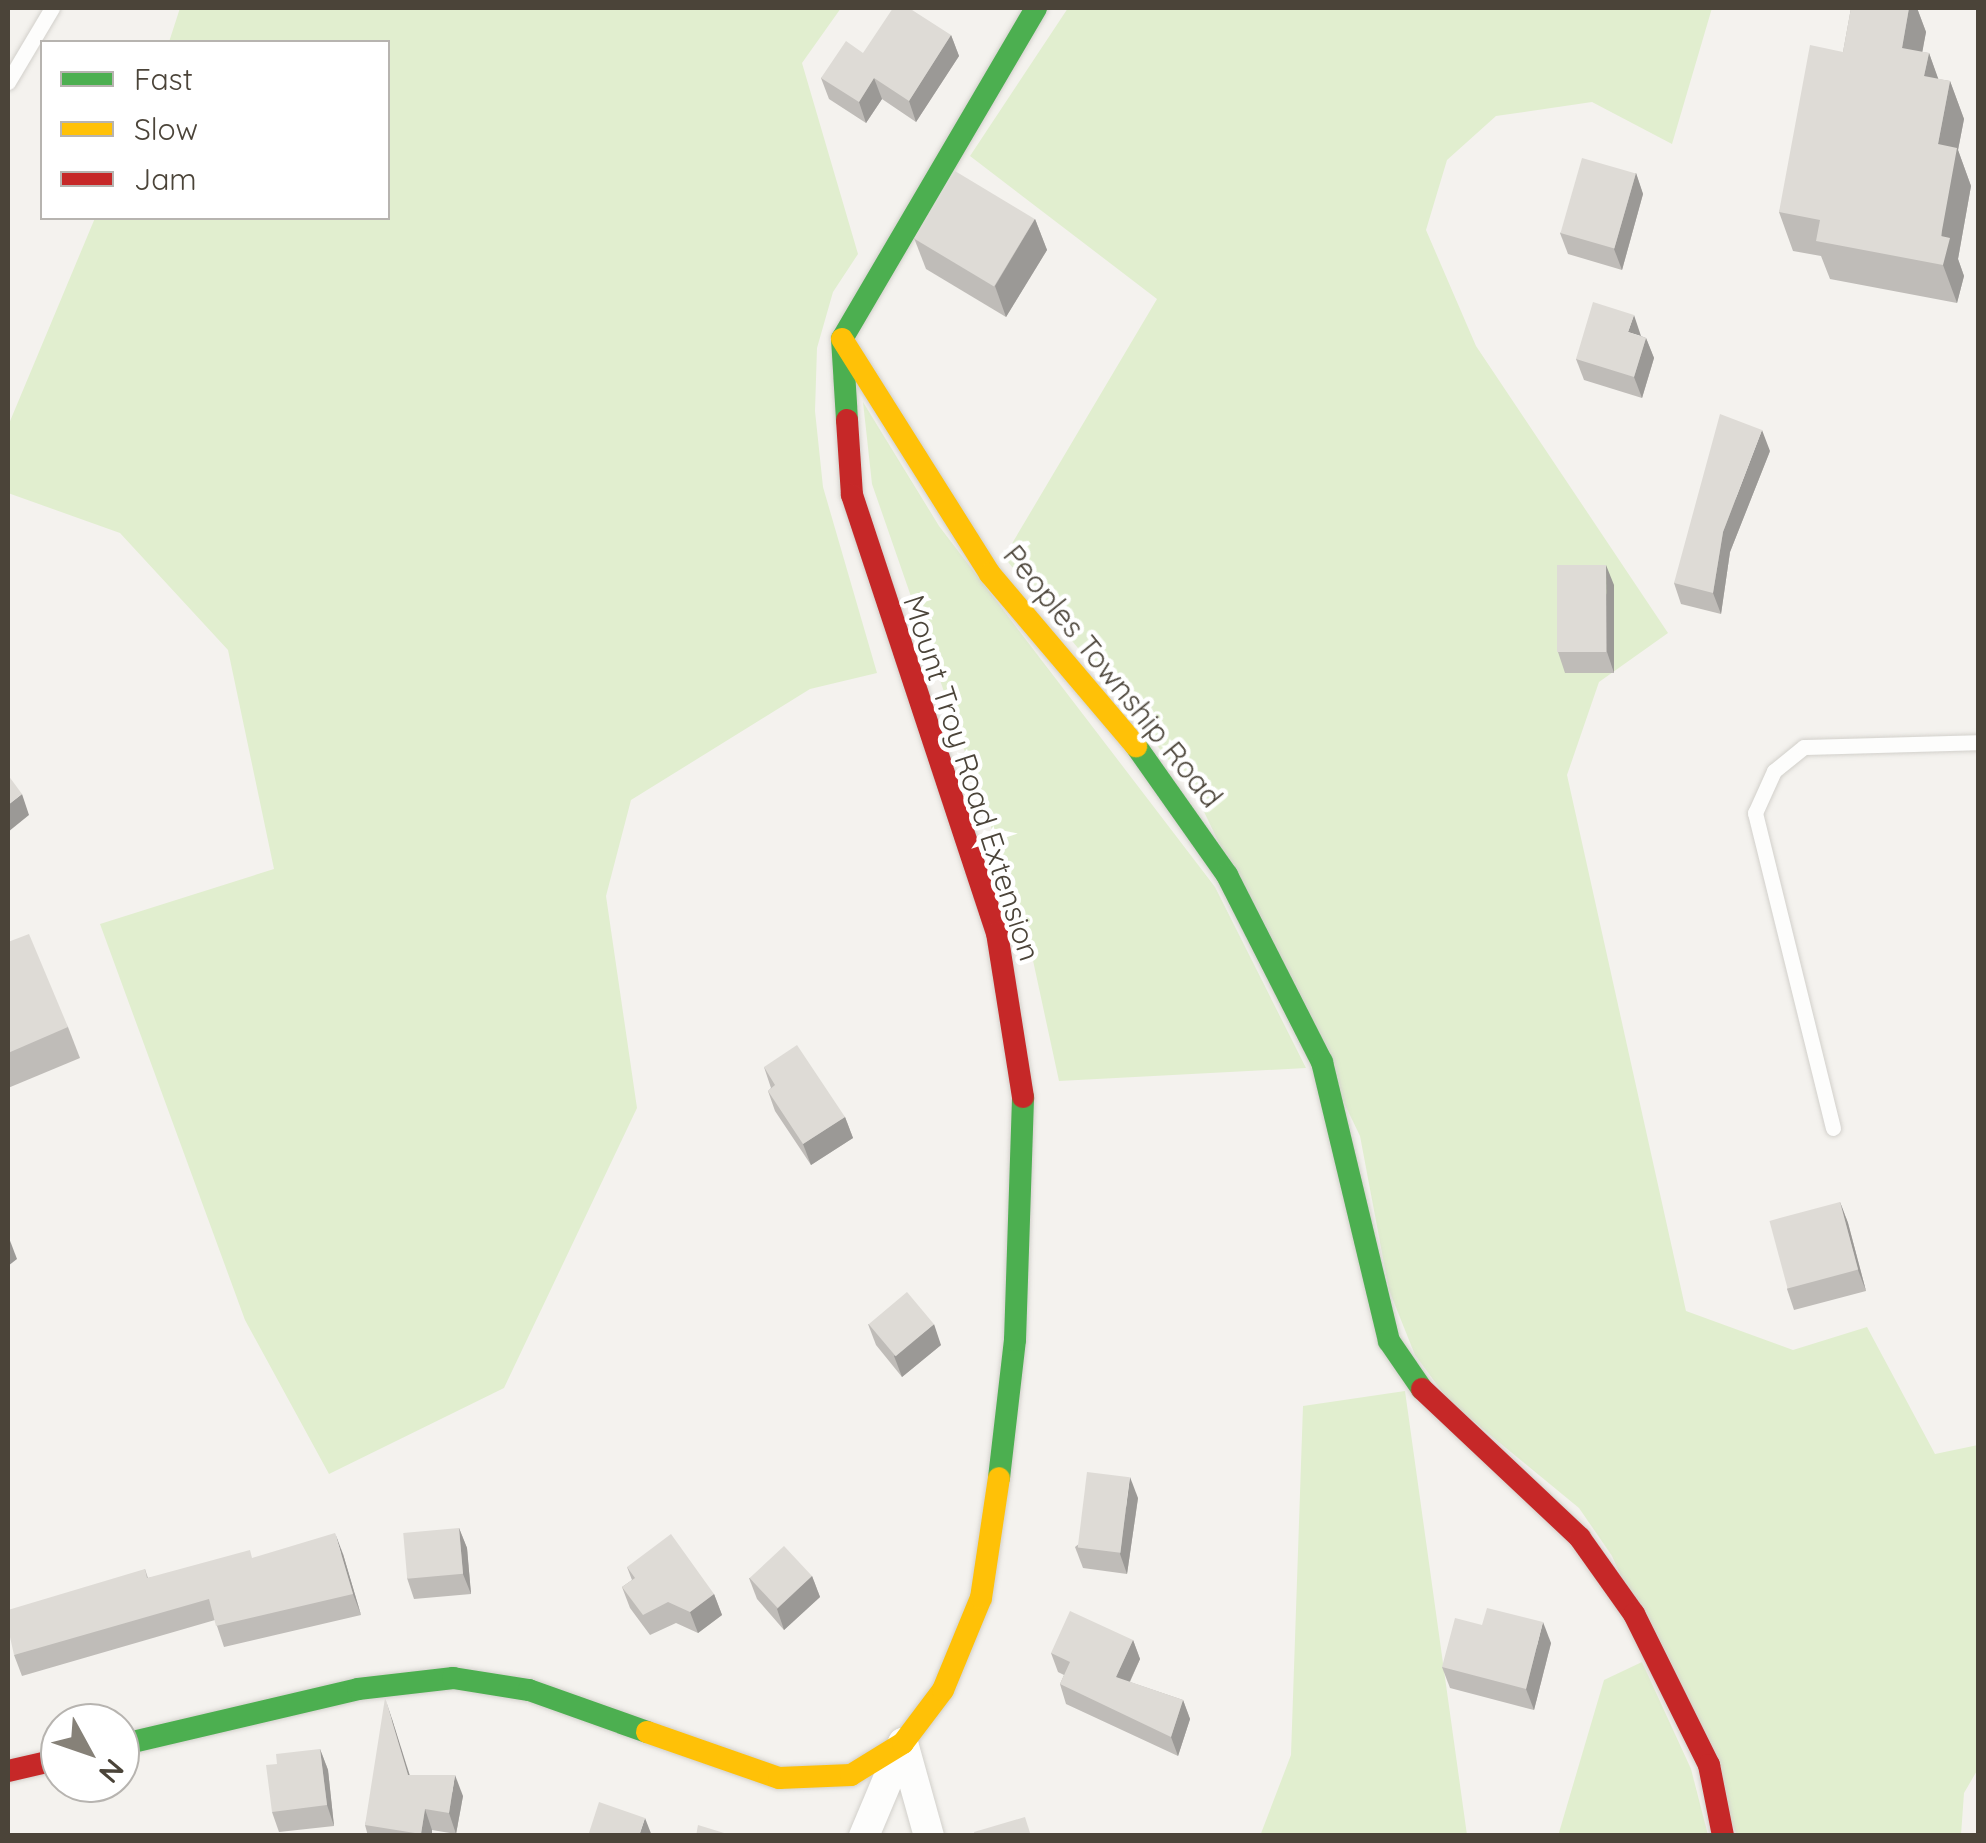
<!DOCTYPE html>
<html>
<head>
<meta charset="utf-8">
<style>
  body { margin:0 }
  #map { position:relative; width:1986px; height:1843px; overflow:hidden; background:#f4f2ee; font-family:Quicksand,sans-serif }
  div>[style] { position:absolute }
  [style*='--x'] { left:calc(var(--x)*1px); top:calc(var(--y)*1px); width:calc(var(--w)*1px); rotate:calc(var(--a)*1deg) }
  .green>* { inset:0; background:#e1eecf }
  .roads { filter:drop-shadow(0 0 2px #d2d0cb) drop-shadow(0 0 2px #d2d0cb) }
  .lane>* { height:15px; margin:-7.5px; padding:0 7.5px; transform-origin:7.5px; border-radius:7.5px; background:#fdfdfc }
  .street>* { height:30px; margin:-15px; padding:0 15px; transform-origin:15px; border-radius:15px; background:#fdfdfc }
  .fast>* { height:22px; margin:-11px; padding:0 11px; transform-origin:11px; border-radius:11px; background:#4caf50 }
  .slow>* { height:22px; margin:-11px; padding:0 11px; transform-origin:11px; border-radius:11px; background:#ffc107 }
  .jam>* { height:22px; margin:-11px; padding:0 11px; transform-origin:11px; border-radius:11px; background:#c62828 }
  .wall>* { inset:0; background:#bfbcb8 }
  .shaded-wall>* { inset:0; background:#9b9996 }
  .building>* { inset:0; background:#dedbd6; transform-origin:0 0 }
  span { translate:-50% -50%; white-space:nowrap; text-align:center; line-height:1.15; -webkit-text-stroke:9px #fff; paint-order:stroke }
  .street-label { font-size:30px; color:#4b4439 }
  .frame { position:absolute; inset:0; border:10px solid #4b4439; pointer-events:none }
  .legend { position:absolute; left:40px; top:40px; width:350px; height:180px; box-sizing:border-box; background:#fff; border:2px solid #b7b4b0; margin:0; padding:12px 18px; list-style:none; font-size:30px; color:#4b4439 }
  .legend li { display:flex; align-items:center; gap:20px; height:50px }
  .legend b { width:50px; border:2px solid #b7b4b0 }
  .north { position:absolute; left:40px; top:1703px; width:100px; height:100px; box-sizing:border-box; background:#fff; border:2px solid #b7b4b0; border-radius:50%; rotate:130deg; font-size:28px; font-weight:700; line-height:40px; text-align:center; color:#4b4439 }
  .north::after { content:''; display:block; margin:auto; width:35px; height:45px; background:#868178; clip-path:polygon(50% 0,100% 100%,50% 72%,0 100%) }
</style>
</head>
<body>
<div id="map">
  <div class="green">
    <i style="clip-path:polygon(180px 8px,841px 8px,802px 63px,858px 254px,833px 292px,817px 348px,815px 411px,823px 487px,877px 673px,810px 689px,631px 800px,606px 896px,637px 1108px,504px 1388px,329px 1474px,245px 1320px,100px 924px,274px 869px,228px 650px,120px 533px,8px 493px,8px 426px,95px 218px,388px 218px,388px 42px,169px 42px)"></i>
    <i style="clip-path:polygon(1068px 8px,1712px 8px,1672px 144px,1592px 102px,1496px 116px,1447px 160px,1426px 230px,1476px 346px,1668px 633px,1599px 682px,1567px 775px,1686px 1311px,1793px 1350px,1867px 1327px,1935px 1454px,1978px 1445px,1978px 1769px,1964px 1793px,1961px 1835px,1737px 1835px,1612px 1556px,1579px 1508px,1449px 1401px,1415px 1355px,1389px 1290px,1360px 1136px,1194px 791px,1004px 557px,1157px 299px,970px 156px)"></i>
    <i style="clip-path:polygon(863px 402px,939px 526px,1215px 887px,1306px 1068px,1059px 1081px,1026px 928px,872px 484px)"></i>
    <i style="clip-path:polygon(1405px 1391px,1467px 1835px,1260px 1836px,1291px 1755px,1303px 1406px)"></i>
    <i style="clip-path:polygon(1642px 1662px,1691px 1769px,1708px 1835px,1558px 1836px,1604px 1680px)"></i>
  </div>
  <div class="roads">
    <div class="lane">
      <i style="--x:8;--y:82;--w:86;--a:-59.3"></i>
      <i style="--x:1833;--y:1128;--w:325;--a:-103.9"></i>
      <i style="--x:1755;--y:813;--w:46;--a:-65.7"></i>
      <i style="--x:1774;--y:771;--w:38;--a:-39"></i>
      <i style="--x:1804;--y:747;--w:174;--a:-1.6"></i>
    </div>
    <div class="street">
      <i style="--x:903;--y:1743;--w:97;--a:74.4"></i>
      <i style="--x:864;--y:1836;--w:101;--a:-67.2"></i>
    </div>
    <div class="fast">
      <i style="--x:847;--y:420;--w:81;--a:-93.5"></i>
      <i style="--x:842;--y:339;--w:384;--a:-59.6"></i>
      <i style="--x:1136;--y:746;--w:158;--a:54.8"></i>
      <i style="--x:1227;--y:875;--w:210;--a:63.1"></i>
      <i style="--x:1322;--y:1062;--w:287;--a:76.5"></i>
      <i style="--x:1389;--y:1341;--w:58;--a:55.5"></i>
      <i style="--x:999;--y:1478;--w:139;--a:-83.4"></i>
      <i style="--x:1015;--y:1340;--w:243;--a:-88.1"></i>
      <i style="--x:120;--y:1745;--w:244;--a:-13.2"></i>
      <i style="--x:358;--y:1689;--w:96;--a:-6.6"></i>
      <i style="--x:453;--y:1678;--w:77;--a:9"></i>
      <i style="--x:529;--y:1690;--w:125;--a:19.6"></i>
    </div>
    <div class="slow">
      <i style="--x:842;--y:339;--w:278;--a:57.8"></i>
      <i style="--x:990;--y:574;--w:226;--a:49.7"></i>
      <i style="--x:647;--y:1732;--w:140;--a:19.2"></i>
      <i style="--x:779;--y:1778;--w:72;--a:-2.4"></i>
      <i style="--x:851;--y:1775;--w:61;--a:-31.6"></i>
      <i style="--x:903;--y:1743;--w:66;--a:-53"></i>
      <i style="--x:943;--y:1690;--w:100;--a:-67.6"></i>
      <i style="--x:981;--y:1598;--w:121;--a:-81.5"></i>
    </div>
    <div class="jam">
      <i style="--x:847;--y:420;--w:75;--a:86.2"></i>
      <i style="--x:852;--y:495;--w:461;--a:71.7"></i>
      <i style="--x:997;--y:933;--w:166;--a:81"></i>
      <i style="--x:1422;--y:1389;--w:217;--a:43.3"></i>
      <i style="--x:1580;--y:1538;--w:93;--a:54.6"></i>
      <i style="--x:1634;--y:1614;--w:169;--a:63.6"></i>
      <i style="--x:1709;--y:1765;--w:72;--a:78.8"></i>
      <i style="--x:8;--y:1771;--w:53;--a:-13"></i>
    </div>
  </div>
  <div class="wall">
    <i style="clip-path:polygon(1851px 8px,1917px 8px,1926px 32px,1922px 52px,1929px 53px,1938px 79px,1950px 81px,1964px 119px,1958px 150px,1971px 186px,1958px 259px,1964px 276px,1957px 303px,1830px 279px,1821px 256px,1793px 251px,1779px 212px,1843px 52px)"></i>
    <i style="clip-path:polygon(951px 35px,959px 56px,916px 122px,882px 99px,866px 123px,829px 99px,821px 78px,863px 53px)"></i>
    <i style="clip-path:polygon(1636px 173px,1643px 194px,1622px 270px,1568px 254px,1560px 233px)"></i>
    <i style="clip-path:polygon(1035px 219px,1047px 250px,1006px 317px,926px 269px,914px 238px)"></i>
    <i style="clip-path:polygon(1641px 336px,1646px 338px,1654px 358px,1642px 398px,1584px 380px,1576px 359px)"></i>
    <i style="clip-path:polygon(1770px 451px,1730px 552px,1721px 614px,1681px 604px,1674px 583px)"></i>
    <i style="clip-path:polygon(1614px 585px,1614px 673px,1565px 673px,1558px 652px)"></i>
    <i style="clip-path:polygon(8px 942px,68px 1027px,80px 1058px,8px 1088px)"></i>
    <i style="clip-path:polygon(764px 1067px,845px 1117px,853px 1138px,811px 1165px,775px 1111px,768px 1091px,771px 1088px)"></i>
    <i style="clip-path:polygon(1840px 1202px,1848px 1223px,1866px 1291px,1794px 1310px,1787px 1289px)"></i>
    <i style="clip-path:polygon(868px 1324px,941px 1345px,902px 1377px,876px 1345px)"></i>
    <i style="clip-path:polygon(1138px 1498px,1127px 1574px,1083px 1568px,1075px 1547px)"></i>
    <i style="clip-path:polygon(459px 1528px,467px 1548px,471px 1594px,414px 1599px,407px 1578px)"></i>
    <i style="clip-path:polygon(343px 1554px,361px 1615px,224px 1647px,215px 1620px,22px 1676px,14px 1655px,145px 1569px,148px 1578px,253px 1558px)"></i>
    <i style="clip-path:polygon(627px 1567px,714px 1594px,722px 1615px,698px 1633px,676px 1623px,650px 1635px,630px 1608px,622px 1587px,632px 1580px)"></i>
    <i style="clip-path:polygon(812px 1576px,820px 1597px,784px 1630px,757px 1599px,749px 1578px)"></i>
    <i style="clip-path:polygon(1133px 1640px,1140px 1659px,1130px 1682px,1183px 1700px,1190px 1719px,1178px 1756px,1066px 1704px,1060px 1684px,1064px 1675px,1058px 1672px,1051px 1653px)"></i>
    <i style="clip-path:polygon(1551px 1643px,1534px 1710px,1450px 1688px,1442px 1667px)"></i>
    <i style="clip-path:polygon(392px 1719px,409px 1775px,463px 1796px,456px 1834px,432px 1830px,432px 1836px,368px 1836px,365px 1825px)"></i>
    <i style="clip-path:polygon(320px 1749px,328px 1770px,334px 1826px,279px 1832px,272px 1812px)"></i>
  </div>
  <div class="shaded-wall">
    <i style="clip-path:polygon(1909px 8px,1917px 8px,1926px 32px,1916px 86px,1902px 48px)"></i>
    <i style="clip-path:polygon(951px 35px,959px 56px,916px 122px,909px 101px)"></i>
    <i style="clip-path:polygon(1929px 53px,1943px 92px,1924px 76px)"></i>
    <i style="clip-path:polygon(874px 78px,882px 99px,866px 123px,859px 102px)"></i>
    <i style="clip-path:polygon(1950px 81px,1964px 119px,1958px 150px,1971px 186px,1958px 259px,1964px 276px,1957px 303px,1943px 265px,1938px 144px)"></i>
    <i style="clip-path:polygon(1636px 173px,1643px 194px,1622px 270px,1614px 249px)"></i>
    <i style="clip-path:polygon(1035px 219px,1047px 250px,1006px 317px,995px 286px)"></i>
    <i style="clip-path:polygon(1634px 315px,1641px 336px,1628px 332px)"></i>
    <i style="clip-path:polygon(1646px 338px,1654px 358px,1642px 398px,1634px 377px)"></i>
    <i style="clip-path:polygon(1762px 430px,1770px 451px,1730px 552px,1721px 614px,1713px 593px,1723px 532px)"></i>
    <i style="clip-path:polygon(1606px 565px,1614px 585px,1614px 673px,1607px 652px)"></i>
    <i style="clip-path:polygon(22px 794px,29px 815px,8px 832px,8px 805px)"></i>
    <i style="clip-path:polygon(845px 1117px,853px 1138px,811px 1165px,803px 1144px)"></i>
    <i style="clip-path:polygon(1840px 1202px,1848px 1223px,1866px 1291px,1858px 1270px)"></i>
    <i style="clip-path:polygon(9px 1238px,17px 1259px,8px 1266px,8px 1239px)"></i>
    <i style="clip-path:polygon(934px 1324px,941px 1345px,902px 1377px,894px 1356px)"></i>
    <i style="clip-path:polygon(1130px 1477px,1138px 1498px,1127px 1574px,1120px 1554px)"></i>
    <i style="clip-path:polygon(459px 1528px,467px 1548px,471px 1594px,463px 1574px)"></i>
    <i style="clip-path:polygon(335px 1533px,343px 1554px,361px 1615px,353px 1594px)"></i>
    <i style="clip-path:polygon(812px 1576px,820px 1597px,784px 1630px,777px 1609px)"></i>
    <i style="clip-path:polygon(714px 1594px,722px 1615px,698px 1633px,690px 1612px)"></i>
    <i style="clip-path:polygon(1543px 1622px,1551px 1643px,1534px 1710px,1526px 1689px)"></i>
    <i style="clip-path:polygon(1133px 1640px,1140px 1659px,1123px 1696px,1116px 1677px)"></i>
    <i style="clip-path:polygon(385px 1698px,392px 1719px,416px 1795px,408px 1775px)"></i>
    <i style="clip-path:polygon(1183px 1700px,1190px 1719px,1178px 1756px,1171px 1737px)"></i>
    <i style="clip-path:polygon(320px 1749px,328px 1770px,334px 1826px,327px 1805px)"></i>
    <i style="clip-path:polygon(455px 1775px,463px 1796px,456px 1834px,449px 1813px)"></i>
    <i style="clip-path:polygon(425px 1809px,432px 1830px,432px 1836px,421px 1836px,421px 1834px)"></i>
    <i style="clip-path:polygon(645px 1818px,652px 1836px,639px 1836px)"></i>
  </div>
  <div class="building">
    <i style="clip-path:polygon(893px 8px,909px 8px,951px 35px,909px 101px,874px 78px,859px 102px,821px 78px,846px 41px,863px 53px)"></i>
    <i style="clip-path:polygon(1851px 8px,1909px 8px,1902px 48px,1929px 53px,1924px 76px,1950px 81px,1938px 144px,1957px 148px,1941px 236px,1950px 238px,1943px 265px,1816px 241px,1820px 220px,1779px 212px,1810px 45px,1843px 52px)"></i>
    <i style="left:1582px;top:158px;width:56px;height:78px;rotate:16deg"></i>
    <i style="left:955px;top:171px;width:93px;height:79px;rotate:31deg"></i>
    <i style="clip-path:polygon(1593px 302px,1634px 315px,1628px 332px,1646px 338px,1634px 377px,1576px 359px)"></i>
    <i style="clip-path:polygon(1720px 414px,1762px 430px,1723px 532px,1713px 593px,1674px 583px)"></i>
    <i style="left:1557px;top:565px;width:49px;height:87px"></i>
    <i style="clip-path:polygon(8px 775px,22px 794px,8px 805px)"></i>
    <i style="clip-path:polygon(29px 934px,68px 1027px,8px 1053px,8px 942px)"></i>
    <i style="clip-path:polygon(797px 1045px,845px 1117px,803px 1144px,768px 1091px,775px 1085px,764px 1067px)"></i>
    <i style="left:1840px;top:1202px;width:70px;height:73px;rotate:75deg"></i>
    <i style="left:907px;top:1292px;width:42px;height:50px;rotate:50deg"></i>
    <i style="left:1087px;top:1472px;width:43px;height:76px;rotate:7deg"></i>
    <i style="left:459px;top:1528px;width:46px;height:56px;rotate:85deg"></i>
    <i style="clip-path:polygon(335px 1533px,353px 1594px,216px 1626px,209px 1599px,14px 1655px,8px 1628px,8px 1610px,145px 1569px,147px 1578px,250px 1550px,252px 1558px)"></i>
    <i style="clip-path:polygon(671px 1534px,714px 1594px,690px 1612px,668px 1602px,643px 1615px,622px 1587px,635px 1578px,627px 1567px)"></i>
    <i style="left:784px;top:1546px;width:41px;height:47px;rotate:47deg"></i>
    <i style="clip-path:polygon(1487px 1608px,1543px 1622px,1526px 1689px,1442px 1667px,1455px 1618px,1482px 1625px)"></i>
    <i style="clip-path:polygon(1070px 1611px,1133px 1640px,1116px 1677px,1183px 1700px,1171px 1737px,1060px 1684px,1070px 1662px,1051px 1653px)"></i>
    <i style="clip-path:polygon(385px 1698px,408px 1775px,455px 1775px,449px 1813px,425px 1809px,421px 1834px,365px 1825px)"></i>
    <i style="clip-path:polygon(320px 1749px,327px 1805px,272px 1812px,266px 1765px,277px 1764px,276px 1754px)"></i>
    <i style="clip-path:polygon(599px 1802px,645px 1818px,639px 1836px,588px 1836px)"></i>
    <i style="clip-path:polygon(1025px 1817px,1031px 1836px,975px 1836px,974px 1832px)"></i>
    <i style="clip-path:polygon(698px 1825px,734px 1836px,696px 1836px)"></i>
  </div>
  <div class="street-label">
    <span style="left:1113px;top:676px;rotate:51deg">Peoples Township Road</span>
    <span style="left:972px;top:778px;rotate:72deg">Mount Troy Road Extension</span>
  </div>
  <div class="frame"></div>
  <ul class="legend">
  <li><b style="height:12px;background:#4caf50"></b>Fast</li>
  <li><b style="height:12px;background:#ffc107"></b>Slow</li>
  <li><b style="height:12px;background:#c62828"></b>Jam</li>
  </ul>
  <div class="north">N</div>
</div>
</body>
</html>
